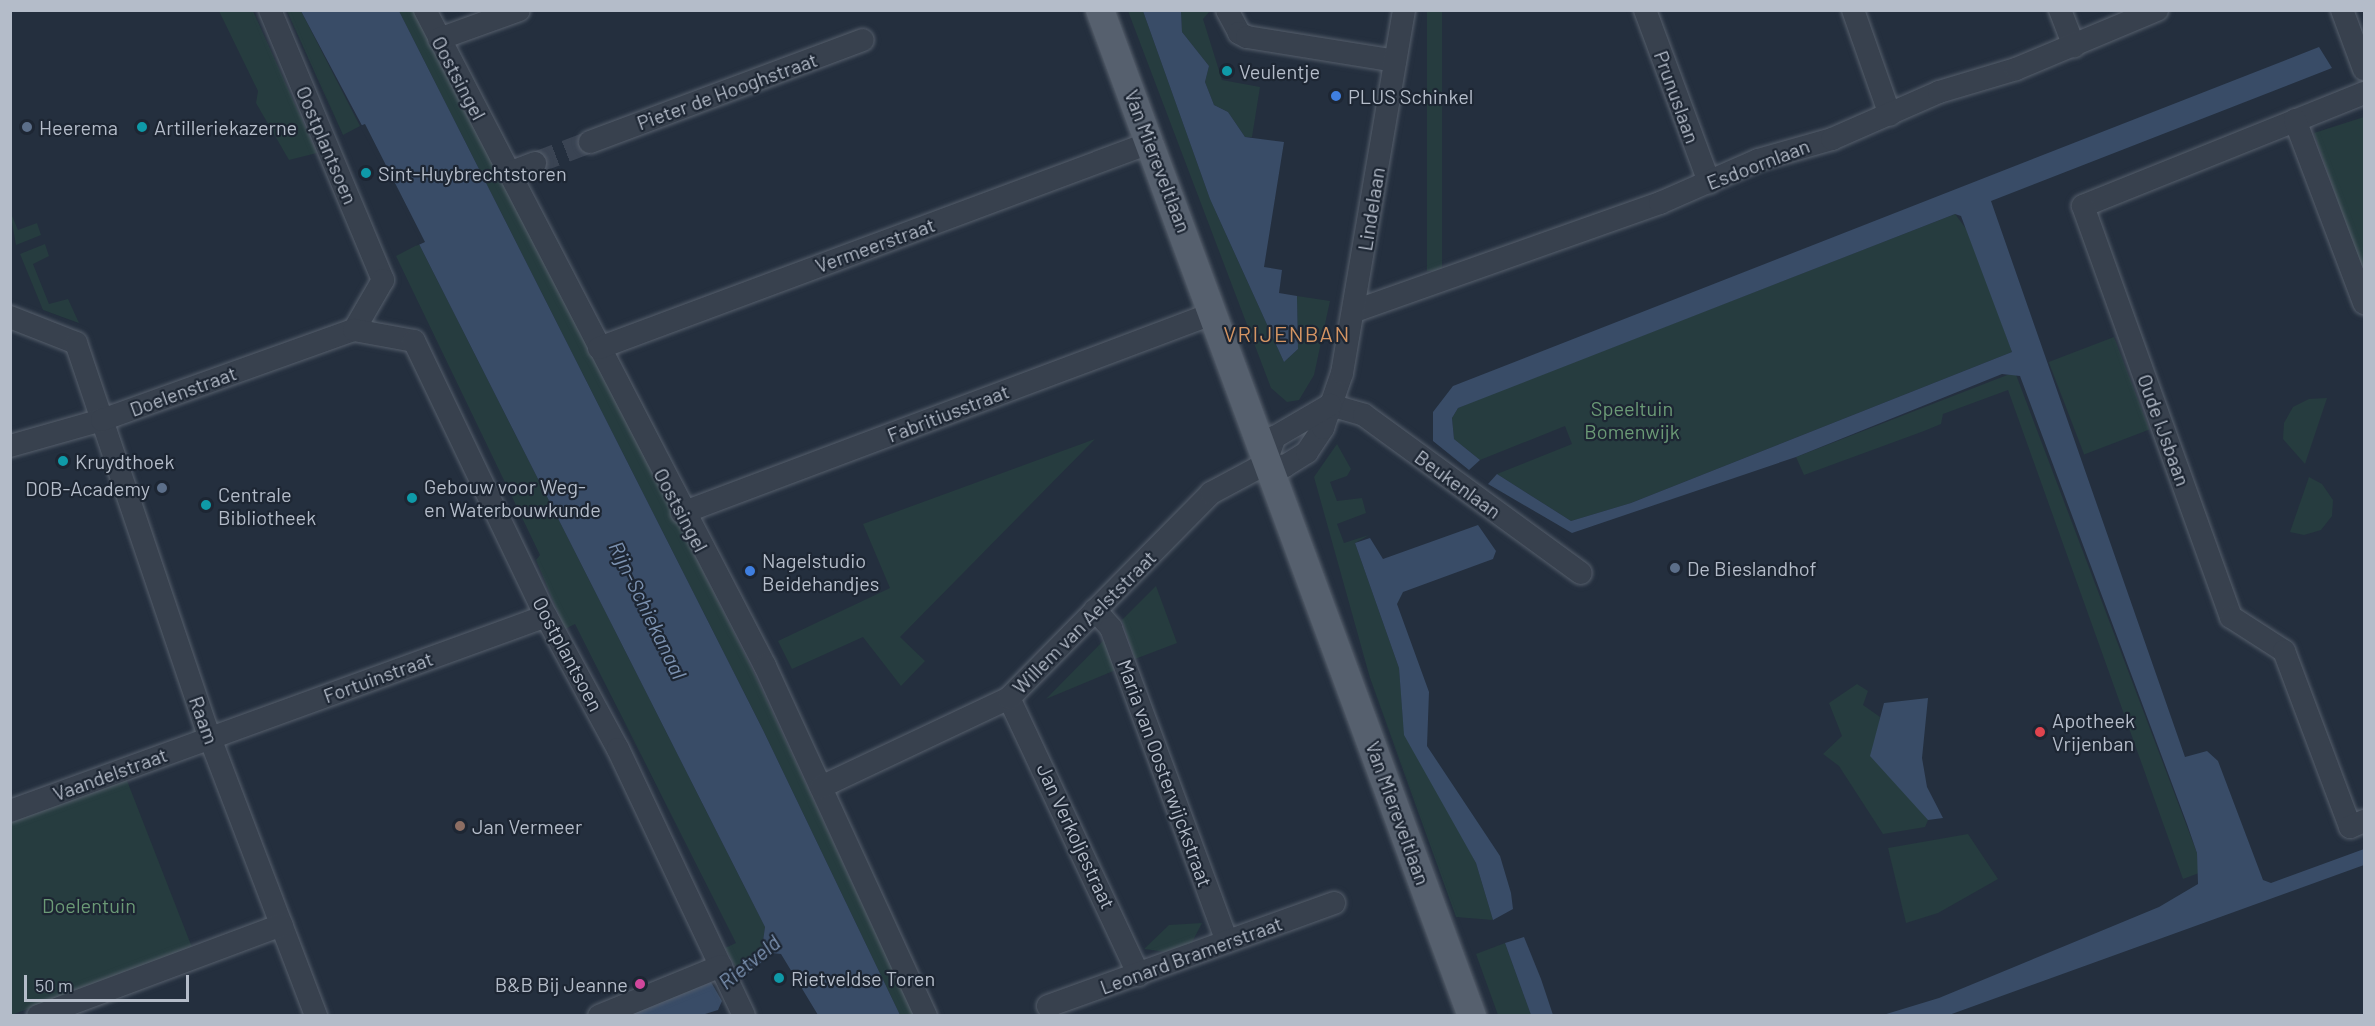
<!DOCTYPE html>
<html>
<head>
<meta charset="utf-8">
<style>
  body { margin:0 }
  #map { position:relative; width:2375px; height:1026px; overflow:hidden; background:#242f3e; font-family:Barlow,sans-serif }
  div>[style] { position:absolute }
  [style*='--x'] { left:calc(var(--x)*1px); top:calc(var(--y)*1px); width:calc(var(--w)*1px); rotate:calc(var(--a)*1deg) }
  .green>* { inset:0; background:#263c3f; transform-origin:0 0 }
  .water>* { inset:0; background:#394c67 }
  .pier>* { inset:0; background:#242f3e }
  .minor-tunnel>* { height:22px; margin-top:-11px; transform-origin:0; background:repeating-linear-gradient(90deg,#3a4453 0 22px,transparent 0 33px) }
  .roads { filter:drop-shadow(0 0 2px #565f6c) drop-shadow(0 0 2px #565f6c) }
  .minor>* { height:22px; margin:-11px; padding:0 11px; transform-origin:11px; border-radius:11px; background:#38414e }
  .major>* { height:28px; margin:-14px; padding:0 14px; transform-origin:14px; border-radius:14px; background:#56606e }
  .dots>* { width:16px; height:16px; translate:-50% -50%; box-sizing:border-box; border:3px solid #1d2633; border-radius:50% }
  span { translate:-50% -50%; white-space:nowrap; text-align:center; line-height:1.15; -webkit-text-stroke:4.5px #1d2633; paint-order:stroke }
  .poi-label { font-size:20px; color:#b4bcc9 }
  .left { translate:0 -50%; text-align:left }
  .right { translate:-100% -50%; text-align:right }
  .street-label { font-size:20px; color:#b4bcc9 }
  .park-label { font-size:20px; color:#6b9a76 }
  .water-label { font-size:21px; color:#7c92b1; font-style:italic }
  .quarter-label { font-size:22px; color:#d59563; letter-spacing:1.5px }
  .frame { position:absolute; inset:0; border:12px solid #b4bcc9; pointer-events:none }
  .scale { position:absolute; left:24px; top:975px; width:165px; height:27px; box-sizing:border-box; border:3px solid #b4bcc9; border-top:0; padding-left:8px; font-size:18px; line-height:21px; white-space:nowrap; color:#b4bcc9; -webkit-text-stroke:4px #1d2633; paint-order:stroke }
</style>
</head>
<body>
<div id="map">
  <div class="green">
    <i style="clip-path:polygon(219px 11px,253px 11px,317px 153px,289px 160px,256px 103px,258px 91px)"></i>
    <i style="clip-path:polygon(287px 11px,301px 11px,360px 126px,343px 135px)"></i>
    <i style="clip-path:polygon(399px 11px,416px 11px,594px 354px,753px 671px,914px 1015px,900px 1015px,763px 730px)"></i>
    <i style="clip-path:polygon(1128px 11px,1143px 11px,1210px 199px,1284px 362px,1298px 349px,1297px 296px,1330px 301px,1314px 375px,1299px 400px,1287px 402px,1271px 388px)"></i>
    <i style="clip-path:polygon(1181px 11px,1210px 11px,1203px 19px,1222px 80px,1260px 87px,1252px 137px,1245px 137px,1228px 112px,1214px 105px,1205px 82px,1209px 66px,1182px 32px)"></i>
    <i style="left:1427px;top:11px;width:15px;height:260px"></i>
    <i style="clip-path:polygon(2364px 117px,2364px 277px,2314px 133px)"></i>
    <i style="clip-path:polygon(10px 211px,18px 230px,37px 223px,41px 235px,16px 245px)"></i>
    <i style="clip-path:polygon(1955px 214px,1970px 234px,2012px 352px,1631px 503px,1571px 521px,1497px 474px,1572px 444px,1565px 426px,1480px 460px,1454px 439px,1452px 418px,1458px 408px,1474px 401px)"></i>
    <i style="clip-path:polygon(45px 244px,49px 256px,33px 264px,49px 304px,68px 299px,79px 323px,43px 310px,20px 254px)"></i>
    <i style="clip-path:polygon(419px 244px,765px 927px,762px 948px,737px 969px,725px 948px,736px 943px,575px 624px,565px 629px,536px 560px,540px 555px,396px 256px)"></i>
    <i style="left:2114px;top:337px;width:99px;height:70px;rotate:69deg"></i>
    <i style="clip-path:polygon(2015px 372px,2197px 853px,2199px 873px,2183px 879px,2008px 390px,1943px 414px,1941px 424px,1924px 431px,1804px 475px,1796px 457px)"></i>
    <i style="clip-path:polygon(2327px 398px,2305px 464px,2283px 439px,2284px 423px,2293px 407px,2309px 399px)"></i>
    <i style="clip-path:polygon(1095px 439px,900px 637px,925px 661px,901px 686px,863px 637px,792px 669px,778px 641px,890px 588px,863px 524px)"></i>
    <i style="clip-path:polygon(1337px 444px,1351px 469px,1347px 476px,1330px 482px,1337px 501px,1362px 498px,1366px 513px,1337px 524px,1344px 543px,1369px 535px,1355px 543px,1399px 668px,1403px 719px,1476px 863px,1493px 920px,1456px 917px,1370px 678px,1314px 477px)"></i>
    <i style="clip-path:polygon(2309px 477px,2322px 484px,2333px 500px,2332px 516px,2321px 530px,2304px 535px,2290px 532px)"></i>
    <i style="clip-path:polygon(1156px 586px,1177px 643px,1135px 659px,1122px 620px)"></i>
    <i style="clip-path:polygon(1106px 638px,1118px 669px,1046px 699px)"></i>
    <i style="clip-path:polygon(1857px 684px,1868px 691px,1863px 705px,1880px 717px,1874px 760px,1884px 764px,1928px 820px,1925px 827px,1883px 834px,1839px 766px,1823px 754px,1842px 736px,1829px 703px)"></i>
    <i style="clip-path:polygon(124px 773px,193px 950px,11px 1015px,11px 816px)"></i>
    <i style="clip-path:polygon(1968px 834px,1998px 879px,1938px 913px,1906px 923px,1888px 848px)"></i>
    <i style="clip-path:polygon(1202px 923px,1189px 948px,1173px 953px,1144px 949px,1169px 925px)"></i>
    <i style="clip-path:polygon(1505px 943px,1531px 1015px,1498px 1015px,1476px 954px)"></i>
  </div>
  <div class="water">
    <i style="clip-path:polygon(301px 11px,399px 11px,763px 730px,900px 1015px,818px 1015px,781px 954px,772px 953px,742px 979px,737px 969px,762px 948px,765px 927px,419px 244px,424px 242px)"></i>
    <i style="clip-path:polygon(1143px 11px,1181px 11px,1182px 32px,1209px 66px,1205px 82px,1214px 105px,1228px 112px,1245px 137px,1284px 142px,1264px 267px,1282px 270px,1279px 293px,1297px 296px,1298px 349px,1284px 362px,1210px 199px)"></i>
    <i style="clip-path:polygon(2319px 47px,2332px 68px,1991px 201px,2185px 757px,2207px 751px,2218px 761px,2263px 880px,2271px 883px,2364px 849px,2364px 865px,1949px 1015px,1883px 1015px,1939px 998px,2159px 907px,2198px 884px,2197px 853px,2187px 824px,2020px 376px,2002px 374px,1796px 457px,1572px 533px,1488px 484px,1497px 474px,1571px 521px,1631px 503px,2012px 352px,1961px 216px,1955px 214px,1458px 408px,1452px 418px,1454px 439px,1480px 460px,1469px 470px,1433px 441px,1433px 412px,1453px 386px)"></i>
    <i style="clip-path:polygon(1478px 525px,1496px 551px,1493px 559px,1403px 592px,1397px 604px,1429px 692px,1427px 746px,1500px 856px,1511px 893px,1513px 909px,1493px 920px,1476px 863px,1404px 735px,1399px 668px,1355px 543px,1370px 538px,1383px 559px)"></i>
    <i style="clip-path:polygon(1928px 698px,1922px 758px,1927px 787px,1943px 818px,1928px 820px,1870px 756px,1884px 703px)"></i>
    <i style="clip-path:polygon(1524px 937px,1541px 979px,1553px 1015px,1531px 1015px,1505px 943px)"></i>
    <i style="clip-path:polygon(711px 982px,722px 1001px,718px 1010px,702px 1015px,626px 1016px)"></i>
  </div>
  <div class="pier">
    <i style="clip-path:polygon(365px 124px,425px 242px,416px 246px,420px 241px,360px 126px)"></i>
  </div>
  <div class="minor-tunnel">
    <i style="--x:535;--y:163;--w:59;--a:-20.9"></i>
  </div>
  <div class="roads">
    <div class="minor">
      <i style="--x:270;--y:10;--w:293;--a:67.3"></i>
      <i style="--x:383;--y:280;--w:58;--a:120.1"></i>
      <i style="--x:425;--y:10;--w:739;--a:62.6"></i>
      <i style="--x:765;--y:666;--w:385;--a:65.3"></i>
      <i style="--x:1227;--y:10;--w:26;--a:62"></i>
      <i style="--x:1239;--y:33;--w:9;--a:27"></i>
      <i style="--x:1247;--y:37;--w:150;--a:9.2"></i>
      <i style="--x:1645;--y:10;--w:184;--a:69.6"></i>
      <i style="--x:1853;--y:10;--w:111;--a:70.6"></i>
      <i style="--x:2060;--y:10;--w:39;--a:69"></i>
      <i style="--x:2342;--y:10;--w:63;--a:69.6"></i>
      <i style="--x:439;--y:39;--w:85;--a:-19.9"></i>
      <i style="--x:2364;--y:93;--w:303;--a:158.1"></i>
      <i style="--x:2083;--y:206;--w:437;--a:70.2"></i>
      <i style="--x:2231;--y:617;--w:63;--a:32.7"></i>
      <i style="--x:2284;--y:651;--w:188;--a:69.4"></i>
      <i style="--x:2350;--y:827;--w:15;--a:-23"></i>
      <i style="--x:2295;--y:120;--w:196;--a:69.3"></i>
      <i style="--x:590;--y:142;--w:291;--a:-20.5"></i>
      <i style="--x:509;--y:173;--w:28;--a:-21"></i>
      <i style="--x:1355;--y:311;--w:324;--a:-19.5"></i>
      <i style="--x:1660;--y:203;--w:107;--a:-23.7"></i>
      <i style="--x:1758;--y:160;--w:77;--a:-15.8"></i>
      <i style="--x:1832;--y:139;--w:117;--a:-23.7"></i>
      <i style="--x:1939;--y:92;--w:80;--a:-16.6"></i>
      <i style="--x:2016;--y:69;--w:153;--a:-22.7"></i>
      <i style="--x:10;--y:317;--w:71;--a:21.5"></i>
      <i style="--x:76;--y:343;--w:417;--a:71.3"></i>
      <i style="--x:210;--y:738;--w:298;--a:69.1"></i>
      <i style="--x:599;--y:348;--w:590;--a:-20.43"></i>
      <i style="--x:1330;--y:405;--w:35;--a:16"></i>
      <i style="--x:1364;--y:415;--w:268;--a:36.1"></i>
      <i style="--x:10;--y:446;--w:96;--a:-15.8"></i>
      <i style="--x:102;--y:420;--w:268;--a:-19.7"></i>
      <i style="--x:354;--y:330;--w:61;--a:10.4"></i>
      <i style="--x:414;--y:341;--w:305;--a:64.4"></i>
      <i style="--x:546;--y:616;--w:151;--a:61.6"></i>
      <i style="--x:618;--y:749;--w:295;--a:64.7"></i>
      <i style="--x:1265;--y:464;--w:20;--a:6"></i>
      <i style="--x:1285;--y:466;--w:26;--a:-32"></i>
      <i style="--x:1307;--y:452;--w:29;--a:-56"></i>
      <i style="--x:1323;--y:428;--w:58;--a:-70.9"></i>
      <i style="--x:1342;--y:373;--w:368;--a:-80.3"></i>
      <i style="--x:1265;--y:464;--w:29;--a:-70"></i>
      <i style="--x:1275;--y:437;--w:64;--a:-30.2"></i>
      <i style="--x:682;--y:513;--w:568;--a:-20.6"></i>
      <i style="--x:1095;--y:610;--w:24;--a:48"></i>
      <i style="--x:1111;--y:628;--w:334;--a:69.7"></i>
      <i style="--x:1009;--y:698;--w:306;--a:64.9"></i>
      <i style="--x:821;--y:787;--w:208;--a:-25.3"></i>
      <i style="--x:1009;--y:698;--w:288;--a:-45.4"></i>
      <i style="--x:1211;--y:493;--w:61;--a:-28.2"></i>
      <i style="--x:10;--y:811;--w:570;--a:-19.99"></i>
      <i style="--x:1048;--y:1006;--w:304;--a:-19.8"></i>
      <i style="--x:38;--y:1016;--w:260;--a:-20.5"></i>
      <i style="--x:599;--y:1016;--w:132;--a:-22.3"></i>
    </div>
    <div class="major">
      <i style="--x:1100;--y:10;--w:1073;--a:69.71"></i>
    </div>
  </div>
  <div class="dots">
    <i style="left:1227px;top:71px;background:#0f9aa8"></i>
    <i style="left:1336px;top:96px;background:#3f7fe0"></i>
    <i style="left:27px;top:127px;background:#5c6f8a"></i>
    <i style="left:142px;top:127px;background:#0f9aa8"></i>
    <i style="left:366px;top:173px;background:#0f9aa8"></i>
    <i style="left:63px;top:461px;background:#0f9aa8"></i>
    <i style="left:162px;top:488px;background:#5c6f8a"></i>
    <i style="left:412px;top:498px;background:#0f9aa8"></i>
    <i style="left:206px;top:505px;background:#0f9aa8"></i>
    <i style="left:1675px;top:568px;background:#5c6f8a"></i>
    <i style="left:750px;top:571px;background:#3f7fe0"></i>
    <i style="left:2040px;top:732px;background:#e0444e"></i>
    <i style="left:460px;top:826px;background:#8d6e63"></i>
    <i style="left:779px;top:978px;background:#0f9aa8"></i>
    <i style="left:640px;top:984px;background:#d1479c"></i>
  </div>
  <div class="poi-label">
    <span class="left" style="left:1239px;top:71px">Veulentje</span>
    <span class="left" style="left:1348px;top:96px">PLUS Schinkel</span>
    <span class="left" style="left:39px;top:127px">Heerema</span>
    <span class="left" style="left:154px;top:127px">Artilleriekazerne</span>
    <span class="left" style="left:378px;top:173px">Sint-Huybrechtstoren</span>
    <span class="left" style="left:75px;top:461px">Kruydthoek</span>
    <span class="left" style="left:424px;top:498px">Gebouw voor Weg-<br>en Waterbouwkunde</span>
    <span class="right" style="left:150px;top:488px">DOB-Academy</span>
    <span class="left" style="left:218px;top:506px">Centrale<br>Bibliotheek</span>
    <span class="left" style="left:762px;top:572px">Nagelstudio<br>Beidehandjes</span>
    <span class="left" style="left:1687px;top:568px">De Bieslandhof</span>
    <span class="left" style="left:2052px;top:732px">Apotheek<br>Vrijenban</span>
    <span class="left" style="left:472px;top:826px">Jan Vermeer</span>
    <span class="left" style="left:791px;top:978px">Rietveldse Toren</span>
    <span class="right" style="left:628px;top:984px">B&amp;B Bij Jeanne</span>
  </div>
  <div class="street-label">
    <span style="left:459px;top:78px;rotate:62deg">Oostsingel</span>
    <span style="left:727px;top:91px;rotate:-20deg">Pieter de Hooghstraat</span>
    <span style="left:1677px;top:97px;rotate:70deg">Prunuslaan</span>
    <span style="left:327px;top:145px;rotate:67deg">Oostplantsoen</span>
    <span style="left:1158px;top:161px;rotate:69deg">Van Miereveltlaan</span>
    <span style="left:1758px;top:164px;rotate:-21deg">Esdoornlaan</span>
    <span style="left:1371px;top:209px;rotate:-81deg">Lindelaan</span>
    <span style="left:875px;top:245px;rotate:-20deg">Vermeerstraat</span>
    <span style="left:183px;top:391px;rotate:-20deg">Doelenstraat</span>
    <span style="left:948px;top:413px;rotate:-21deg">Fabritiusstraat</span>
    <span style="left:2164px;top:430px;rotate:70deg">Oude IJsbaan</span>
    <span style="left:1458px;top:484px;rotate:36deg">Beukenlaan</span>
    <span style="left:681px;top:510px;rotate:62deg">Oostsingel</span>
    <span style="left:1084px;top:622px;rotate:-45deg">Willem van Aelststraat</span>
    <span style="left:568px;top:654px;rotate:62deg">Oostplantsoen</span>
    <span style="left:378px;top:677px;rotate:-20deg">Fortuinstraat</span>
    <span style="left:204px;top:720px;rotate:70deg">Raam</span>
    <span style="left:1165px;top:773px;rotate:70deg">Maria van Oosterwijckstraat</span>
    <span style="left:110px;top:774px;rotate:-20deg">Vaandelstraat</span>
    <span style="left:1398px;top:813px;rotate:70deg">Van Miereveltlaan</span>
    <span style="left:1076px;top:836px;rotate:65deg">Jan Verkoljestraat</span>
    <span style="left:1191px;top:955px;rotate:-20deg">Leonard Bramerstraat</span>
  </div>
  <div class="park-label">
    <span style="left:1632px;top:420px">Speeltuin<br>Bomenwijk</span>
    <span style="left:89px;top:905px">Doelentuin</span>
  </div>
  <div class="water-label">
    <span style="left:648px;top:610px;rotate:64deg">Rijn-Schiekanaal</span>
    <span style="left:749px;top:962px;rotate:-39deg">Rietveld</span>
  </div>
  <div class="quarter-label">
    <span style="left:1287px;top:334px">VRIJENBAN</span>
  </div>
  <div class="frame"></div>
  <div class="scale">50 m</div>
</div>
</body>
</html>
